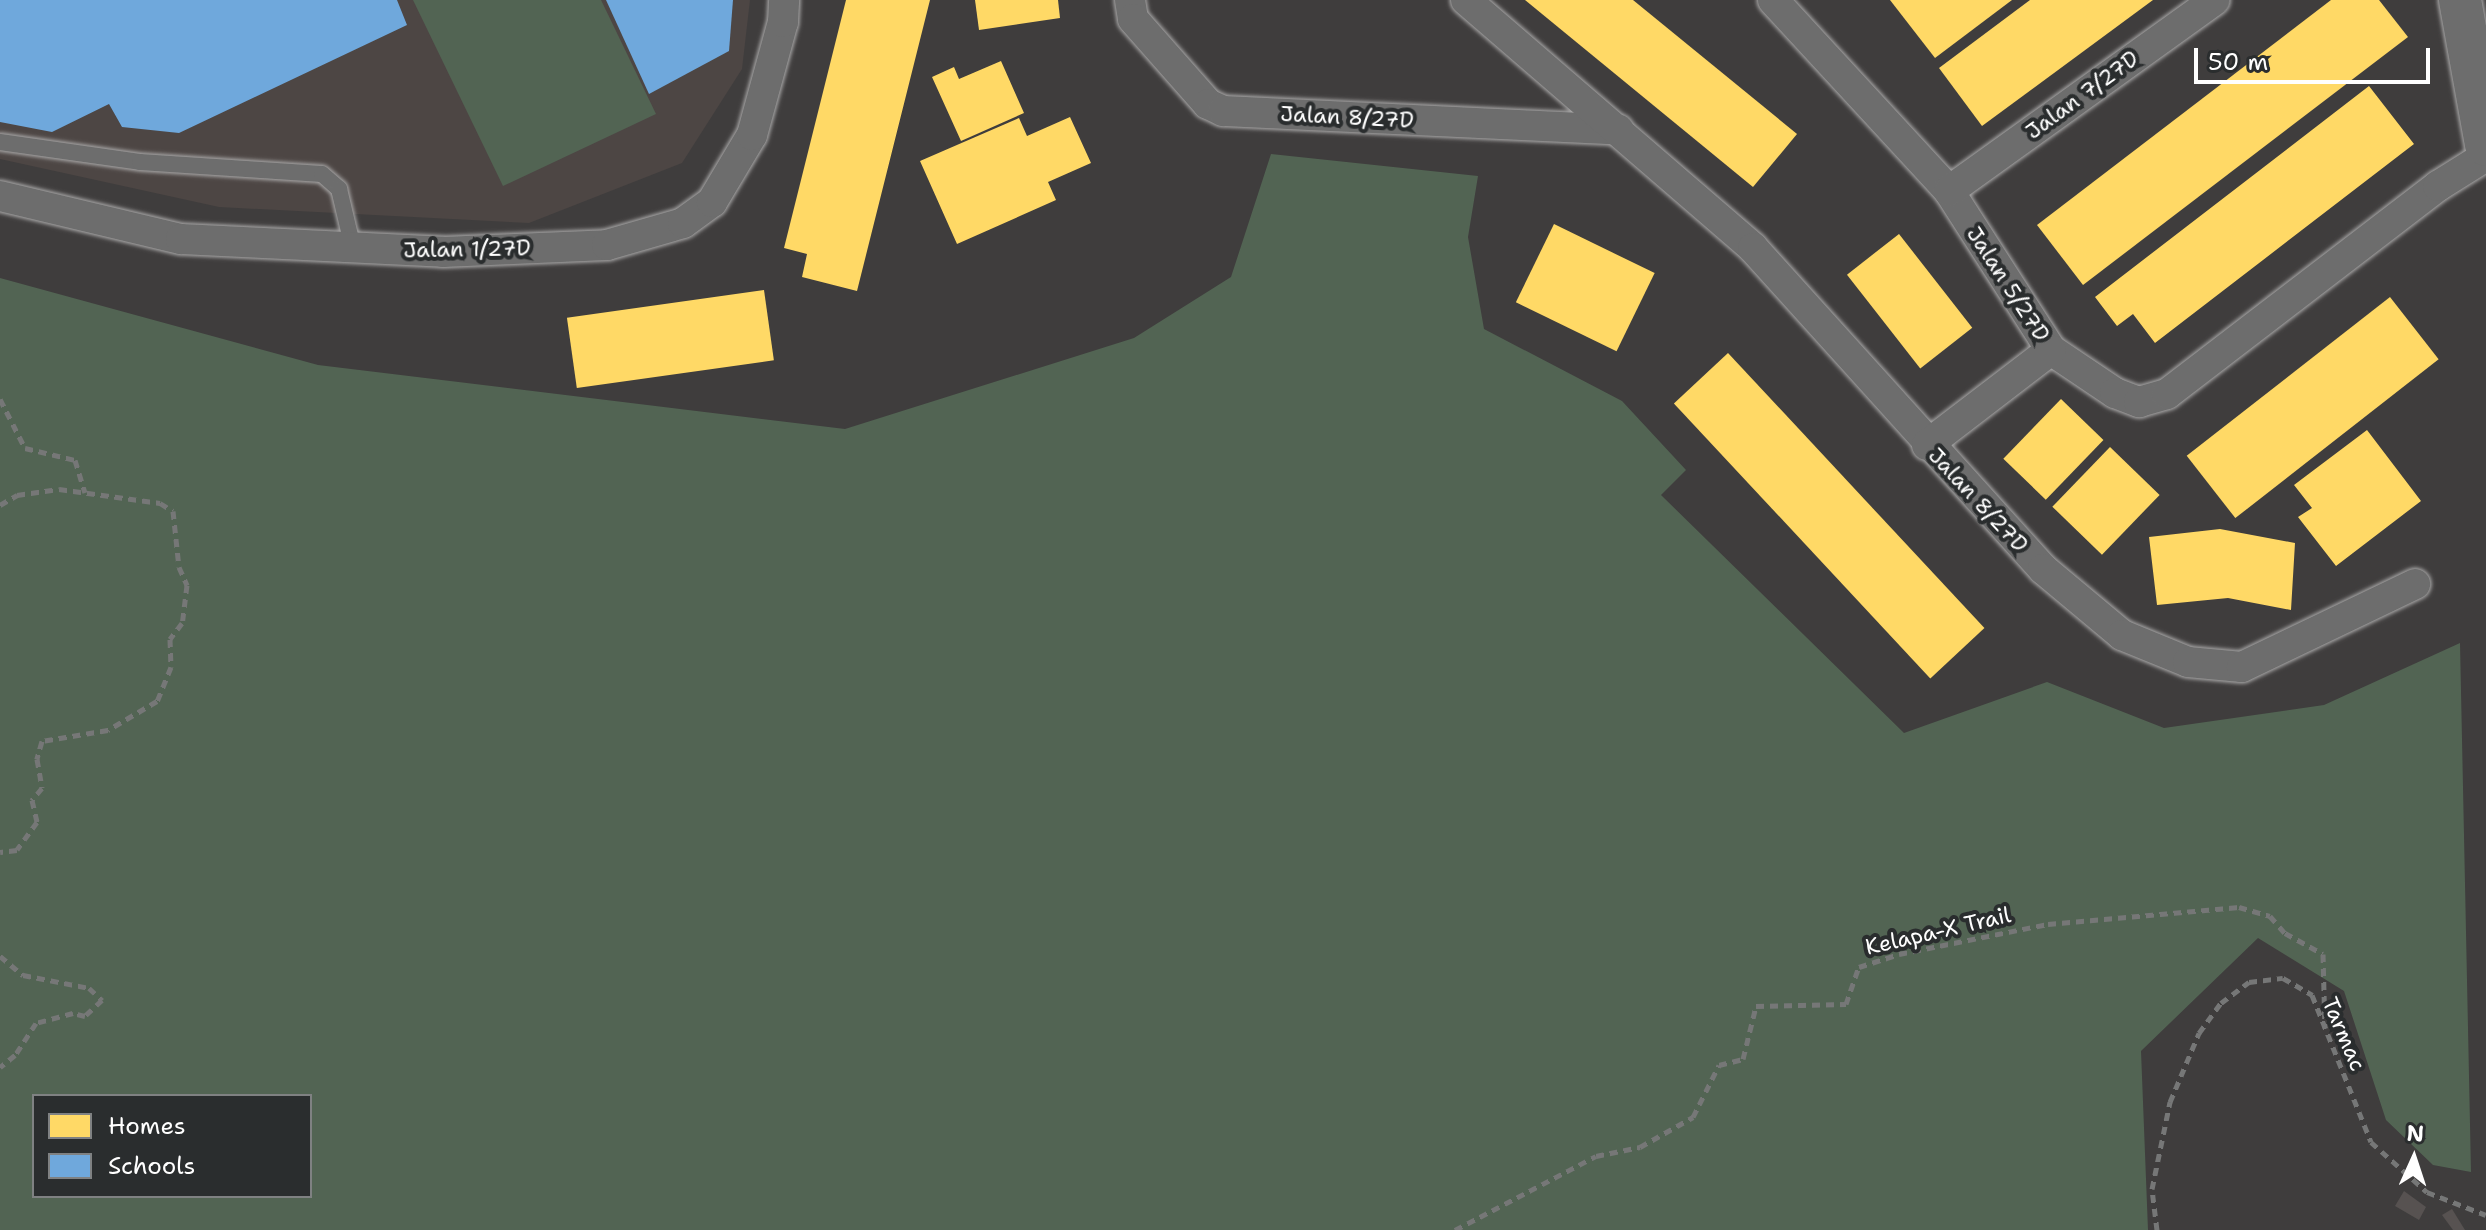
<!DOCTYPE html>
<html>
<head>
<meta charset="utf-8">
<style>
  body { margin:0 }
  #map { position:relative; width:2486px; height:1230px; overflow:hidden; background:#3f3d3d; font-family:"Shantell Sans",sans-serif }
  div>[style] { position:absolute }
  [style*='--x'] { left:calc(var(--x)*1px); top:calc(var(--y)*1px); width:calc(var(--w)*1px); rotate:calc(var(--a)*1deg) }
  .built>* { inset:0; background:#4d4644 }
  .green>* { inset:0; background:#526453 }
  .homes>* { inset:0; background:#ffd966; transform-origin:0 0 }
  .schools>* { inset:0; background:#6fa8dc }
  .building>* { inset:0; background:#575251 }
  .path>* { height:5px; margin-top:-2.5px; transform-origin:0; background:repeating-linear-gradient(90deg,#767777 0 8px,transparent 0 14px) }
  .roads { filter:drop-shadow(0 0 2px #a9a8a8) drop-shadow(0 0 2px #a9a8a8) }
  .lane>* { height:16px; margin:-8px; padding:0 8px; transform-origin:8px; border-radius:8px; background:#6d6d6d }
  .street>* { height:30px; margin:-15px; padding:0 15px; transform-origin:15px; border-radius:15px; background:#6d6d6d }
  .secondary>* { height:42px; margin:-21px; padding:0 21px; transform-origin:21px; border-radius:21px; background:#6d6d6d }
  span { translate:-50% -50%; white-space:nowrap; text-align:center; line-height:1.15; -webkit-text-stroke:8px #2a2d2e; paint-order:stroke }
  .street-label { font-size:22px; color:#fff }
  .legend { position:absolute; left:32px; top:1094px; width:280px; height:104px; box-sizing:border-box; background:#2a2d2e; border:2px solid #7f8182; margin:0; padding:10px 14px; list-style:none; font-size:24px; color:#fff }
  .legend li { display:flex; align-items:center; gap:16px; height:40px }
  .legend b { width:40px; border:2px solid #7f8182 }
  .north { position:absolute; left:2374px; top:1118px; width:80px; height:80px; -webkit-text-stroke:6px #2a2d2e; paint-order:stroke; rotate:3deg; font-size:22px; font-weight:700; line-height:32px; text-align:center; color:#fff }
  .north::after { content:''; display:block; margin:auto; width:28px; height:36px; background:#fff; clip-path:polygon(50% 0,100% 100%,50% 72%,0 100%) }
  .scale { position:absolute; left:2194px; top:48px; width:236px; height:36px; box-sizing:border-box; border:4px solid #fff; border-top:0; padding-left:10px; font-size:24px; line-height:28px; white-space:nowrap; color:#fff; -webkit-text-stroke:6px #2a2d2e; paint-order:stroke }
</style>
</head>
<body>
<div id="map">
  <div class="built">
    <i style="clip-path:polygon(0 0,750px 0,742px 69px,682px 163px,529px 223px,219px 207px,0 159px)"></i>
  </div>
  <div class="green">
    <i style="clip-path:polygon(413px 0,601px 0,656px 114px,503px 186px)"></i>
    <i style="clip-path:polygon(evenodd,1271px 154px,1478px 176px,1468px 237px,1484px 329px,1622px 401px,1686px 470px,1661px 495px,1904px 733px,2047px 682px,2164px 728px,2324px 705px,2460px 643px,2471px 1172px,2433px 1165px,2386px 1120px,2344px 991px,2258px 938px,2141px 1051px,2148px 1230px,0 1230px,0 278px,318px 365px,845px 429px,1134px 338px,1231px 277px,1271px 154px,310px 1096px,310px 1196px,34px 1196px,34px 1096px,310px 1096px)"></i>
  </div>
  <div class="homes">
    <i style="clip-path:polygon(846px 0,930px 0,857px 291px,802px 277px,807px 254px,784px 248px)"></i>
    <i style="clip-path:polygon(975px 0,1058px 0,1060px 18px,979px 30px)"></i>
    <i style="clip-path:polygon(1525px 0,1633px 0,1797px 134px,1753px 187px)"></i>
    <i style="clip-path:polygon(1890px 0,2012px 0,1935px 58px)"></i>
    <i style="clip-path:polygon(2030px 0,2153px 0,1982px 126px,1939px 68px)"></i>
    <i style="clip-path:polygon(2331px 0,2379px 0,2408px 37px,2083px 285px,2037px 225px)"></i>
    <i style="clip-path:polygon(1001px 61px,1024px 113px,961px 141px,932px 77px,954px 67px,959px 79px)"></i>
    <i style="clip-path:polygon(2369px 86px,2414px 144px,2155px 343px,2133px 314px,2117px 326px,2095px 297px)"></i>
    <i style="clip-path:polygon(1070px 117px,1091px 163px,1048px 182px,1056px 200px,957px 244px,920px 161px,1019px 118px,1027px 136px)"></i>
    <i style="left:1554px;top:224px;width:112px;height:87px;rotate:26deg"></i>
    <i style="left:1899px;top:234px;width:119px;height:66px;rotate:52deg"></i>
    <i style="left:764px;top:290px;width:71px;height:199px;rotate:82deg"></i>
    <i style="left:2390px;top:297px;width:79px;height:258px;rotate:52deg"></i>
    <i style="left:1728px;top:353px;width:376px;height:74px;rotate:47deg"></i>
    <i style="left:2061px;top:399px;width:59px;height:83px;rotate:44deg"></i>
    <i style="clip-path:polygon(2367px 430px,2421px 501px,2336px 566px,2298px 517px,2312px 508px,2294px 485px)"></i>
    <i style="left:2110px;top:447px;width:69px;height:83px;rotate:44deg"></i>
    <i style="clip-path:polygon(2220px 529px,2295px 543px,2291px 610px,2228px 598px,2157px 605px,2149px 537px)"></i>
  </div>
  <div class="schools">
    <i style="clip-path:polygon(0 0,397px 0,407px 25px,179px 133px,122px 127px,109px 104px,52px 132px,0 122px)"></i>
    <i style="clip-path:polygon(606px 0,733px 0,729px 51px,649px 94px)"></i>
  </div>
  <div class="building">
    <i style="clip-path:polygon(2404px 1191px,2426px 1207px,2419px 1220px,2395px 1206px)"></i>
    <i style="clip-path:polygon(2452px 1209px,2465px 1230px,2453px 1230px,2442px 1215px)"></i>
  </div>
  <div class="path">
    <i style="--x:0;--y:399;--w:55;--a:63"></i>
    <i style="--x:25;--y:448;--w:51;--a:13.5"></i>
    <i style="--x:75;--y:460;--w:34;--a:73"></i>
    <i style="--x:0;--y:505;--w:20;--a:-30"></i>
    <i style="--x:17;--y:495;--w:42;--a:-8.1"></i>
    <i style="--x:59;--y:489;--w:102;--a:7.9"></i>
    <i style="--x:160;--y:503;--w:15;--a:32"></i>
    <i style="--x:173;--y:511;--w:56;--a:83.9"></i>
    <i style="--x:179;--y:567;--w:20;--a:66"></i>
    <i style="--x:187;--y:585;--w:38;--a:97"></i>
    <i style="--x:182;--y:623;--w:20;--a:127"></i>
    <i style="--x:170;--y:639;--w:28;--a:88"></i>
    <i style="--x:171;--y:667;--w:37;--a:112"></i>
    <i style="--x:157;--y:701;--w:57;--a:149.4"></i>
    <i style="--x:108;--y:730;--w:67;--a:170.5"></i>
    <i style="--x:42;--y:741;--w:19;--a:106"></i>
    <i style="--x:37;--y:759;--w:29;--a:80"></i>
    <i style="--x:42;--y:788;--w:16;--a:130"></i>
    <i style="--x:32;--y:800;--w:23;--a:77"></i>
    <i style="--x:37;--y:822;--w:34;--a:126"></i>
    <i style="--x:17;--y:850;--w:17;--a:173"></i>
    <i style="--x:0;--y:956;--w:30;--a:40"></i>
    <i style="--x:23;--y:975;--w:67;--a:11.1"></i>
    <i style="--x:89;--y:988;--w:18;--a:43"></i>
    <i style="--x:102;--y:1000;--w:23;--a:137"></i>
    <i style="--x:85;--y:1016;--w:12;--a:-166"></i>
    <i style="--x:73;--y:1013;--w:38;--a:165"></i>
    <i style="--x:36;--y:1023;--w:38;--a:123"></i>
    <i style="--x:15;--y:1055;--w:19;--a:141"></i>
    <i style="--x:1455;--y:1230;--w:159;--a:-27.7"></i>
    <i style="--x:1596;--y:1156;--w:45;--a:-11.6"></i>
    <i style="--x:1640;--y:1147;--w:61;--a:-29.5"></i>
    <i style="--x:1693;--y:1117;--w:58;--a:-63.4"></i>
    <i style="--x:1719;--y:1065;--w:25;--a:-14"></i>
    <i style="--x:1743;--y:1059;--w:55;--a:-76.2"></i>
    <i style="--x:1756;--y:1006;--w:90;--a:-1.3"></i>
    <i style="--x:1846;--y:1004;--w:39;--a:-71"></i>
    <i style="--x:1859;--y:967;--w:42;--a:-18"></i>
    <i style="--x:1899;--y:954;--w:152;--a:-11.4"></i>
    <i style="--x:2048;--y:924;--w:192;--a:-5.1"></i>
    <i style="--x:2239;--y:907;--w:32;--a:16"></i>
    <i style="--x:2270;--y:916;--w:23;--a:49"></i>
    <i style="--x:2285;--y:933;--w:43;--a:28.9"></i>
    <i style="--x:2323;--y:954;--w:74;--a:88.5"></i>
    <i style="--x:2157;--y:1230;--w:41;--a:-97"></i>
    <i style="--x:2152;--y:1189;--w:89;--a:-78.3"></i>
    <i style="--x:2170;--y:1102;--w:75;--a:-67.2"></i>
    <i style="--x:2199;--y:1033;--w:37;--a:-54"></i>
    <i style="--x:2221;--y:1003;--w:35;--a:-37"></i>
    <i style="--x:2249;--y:982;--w:34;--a:-7"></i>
    <i style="--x:2283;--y:978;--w:34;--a:30"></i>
    <i style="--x:2312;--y:995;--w:158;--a:68.1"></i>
    <i style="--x:2371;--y:1142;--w:75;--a:41.8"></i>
    <i style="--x:2427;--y:1192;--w:63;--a:21.3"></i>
  </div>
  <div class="roads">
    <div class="lane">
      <i style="--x:0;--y:142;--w:141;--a:8.1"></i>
      <i style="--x:140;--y:162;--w:182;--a:3.8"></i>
      <i style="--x:322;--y:174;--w:23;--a:41"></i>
      <i style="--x:339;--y:189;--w:61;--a:76.7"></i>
    </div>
    <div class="street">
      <i style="--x:1130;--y:0;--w:19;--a:81"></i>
      <i style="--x:1133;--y:19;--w:113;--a:48.6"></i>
      <i style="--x:1208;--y:104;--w:17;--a:25"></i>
      <i style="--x:1223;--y:111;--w:396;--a:2.7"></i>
      <i style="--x:1466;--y:0;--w:379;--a:40.8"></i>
      <i style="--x:1753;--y:248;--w:433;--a:47.9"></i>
      <i style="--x:2043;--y:569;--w:103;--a:39.9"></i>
      <i style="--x:2122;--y:635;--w:71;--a:22.2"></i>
      <i style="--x:2188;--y:662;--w:54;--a:5.3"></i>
      <i style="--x:2242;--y:667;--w:192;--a:-25.6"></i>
      <i style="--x:1773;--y:0;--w:260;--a:47.3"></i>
      <i style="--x:1949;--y:191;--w:189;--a:57.3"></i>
      <i style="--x:2051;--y:350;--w:77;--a:33.9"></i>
      <i style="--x:2115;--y:393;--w:26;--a:21"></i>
      <i style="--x:2139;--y:402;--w:29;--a:-16"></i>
      <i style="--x:2167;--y:394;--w:342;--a:-37.5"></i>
      <i style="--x:2438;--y:186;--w:57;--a:-32"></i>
      <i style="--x:1949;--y:191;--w:327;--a:-35.7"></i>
      <i style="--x:0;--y:196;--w:186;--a:13.4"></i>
      <i style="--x:181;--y:239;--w:262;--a:2.8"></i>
      <i style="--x:443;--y:252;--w:164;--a:-2.4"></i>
      <i style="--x:607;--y:245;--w:79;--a:-16.1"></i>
      <i style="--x:683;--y:223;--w:36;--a:-36"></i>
      <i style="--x:712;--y:202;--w:78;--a:-59.2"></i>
      <i style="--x:752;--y:135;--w:117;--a:-74.7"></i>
      <i style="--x:783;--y:22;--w:22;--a:-87"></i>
      <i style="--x:1927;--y:445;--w:156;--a:-37.5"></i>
    </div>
    <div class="secondary">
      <i style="--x:2460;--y:0;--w:147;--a:79.8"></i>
    </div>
  </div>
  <div class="street-label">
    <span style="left:2082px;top:95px;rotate:-36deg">Jalan 7/27D</span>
    <span style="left:1347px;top:117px;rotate:3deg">Jalan 8/27D</span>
    <span style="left:467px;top:249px;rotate:-1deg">Jalan 1/27D</span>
    <span style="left:2008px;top:284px;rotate:57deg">Jalan 5/27D</span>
    <span style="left:1978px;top:500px;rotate:47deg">Jalan 8/27D</span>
    <span style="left:1938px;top:931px;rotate:-13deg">Kelapa-X Trail</span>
    <span style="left:2344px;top:1034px;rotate:67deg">Tarmac</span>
  </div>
  <ul class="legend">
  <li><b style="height:22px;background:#ffd966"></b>Homes</li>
  <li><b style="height:22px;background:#6fa8dc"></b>Schools</li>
  </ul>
  <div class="north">N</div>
  <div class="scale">50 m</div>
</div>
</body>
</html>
